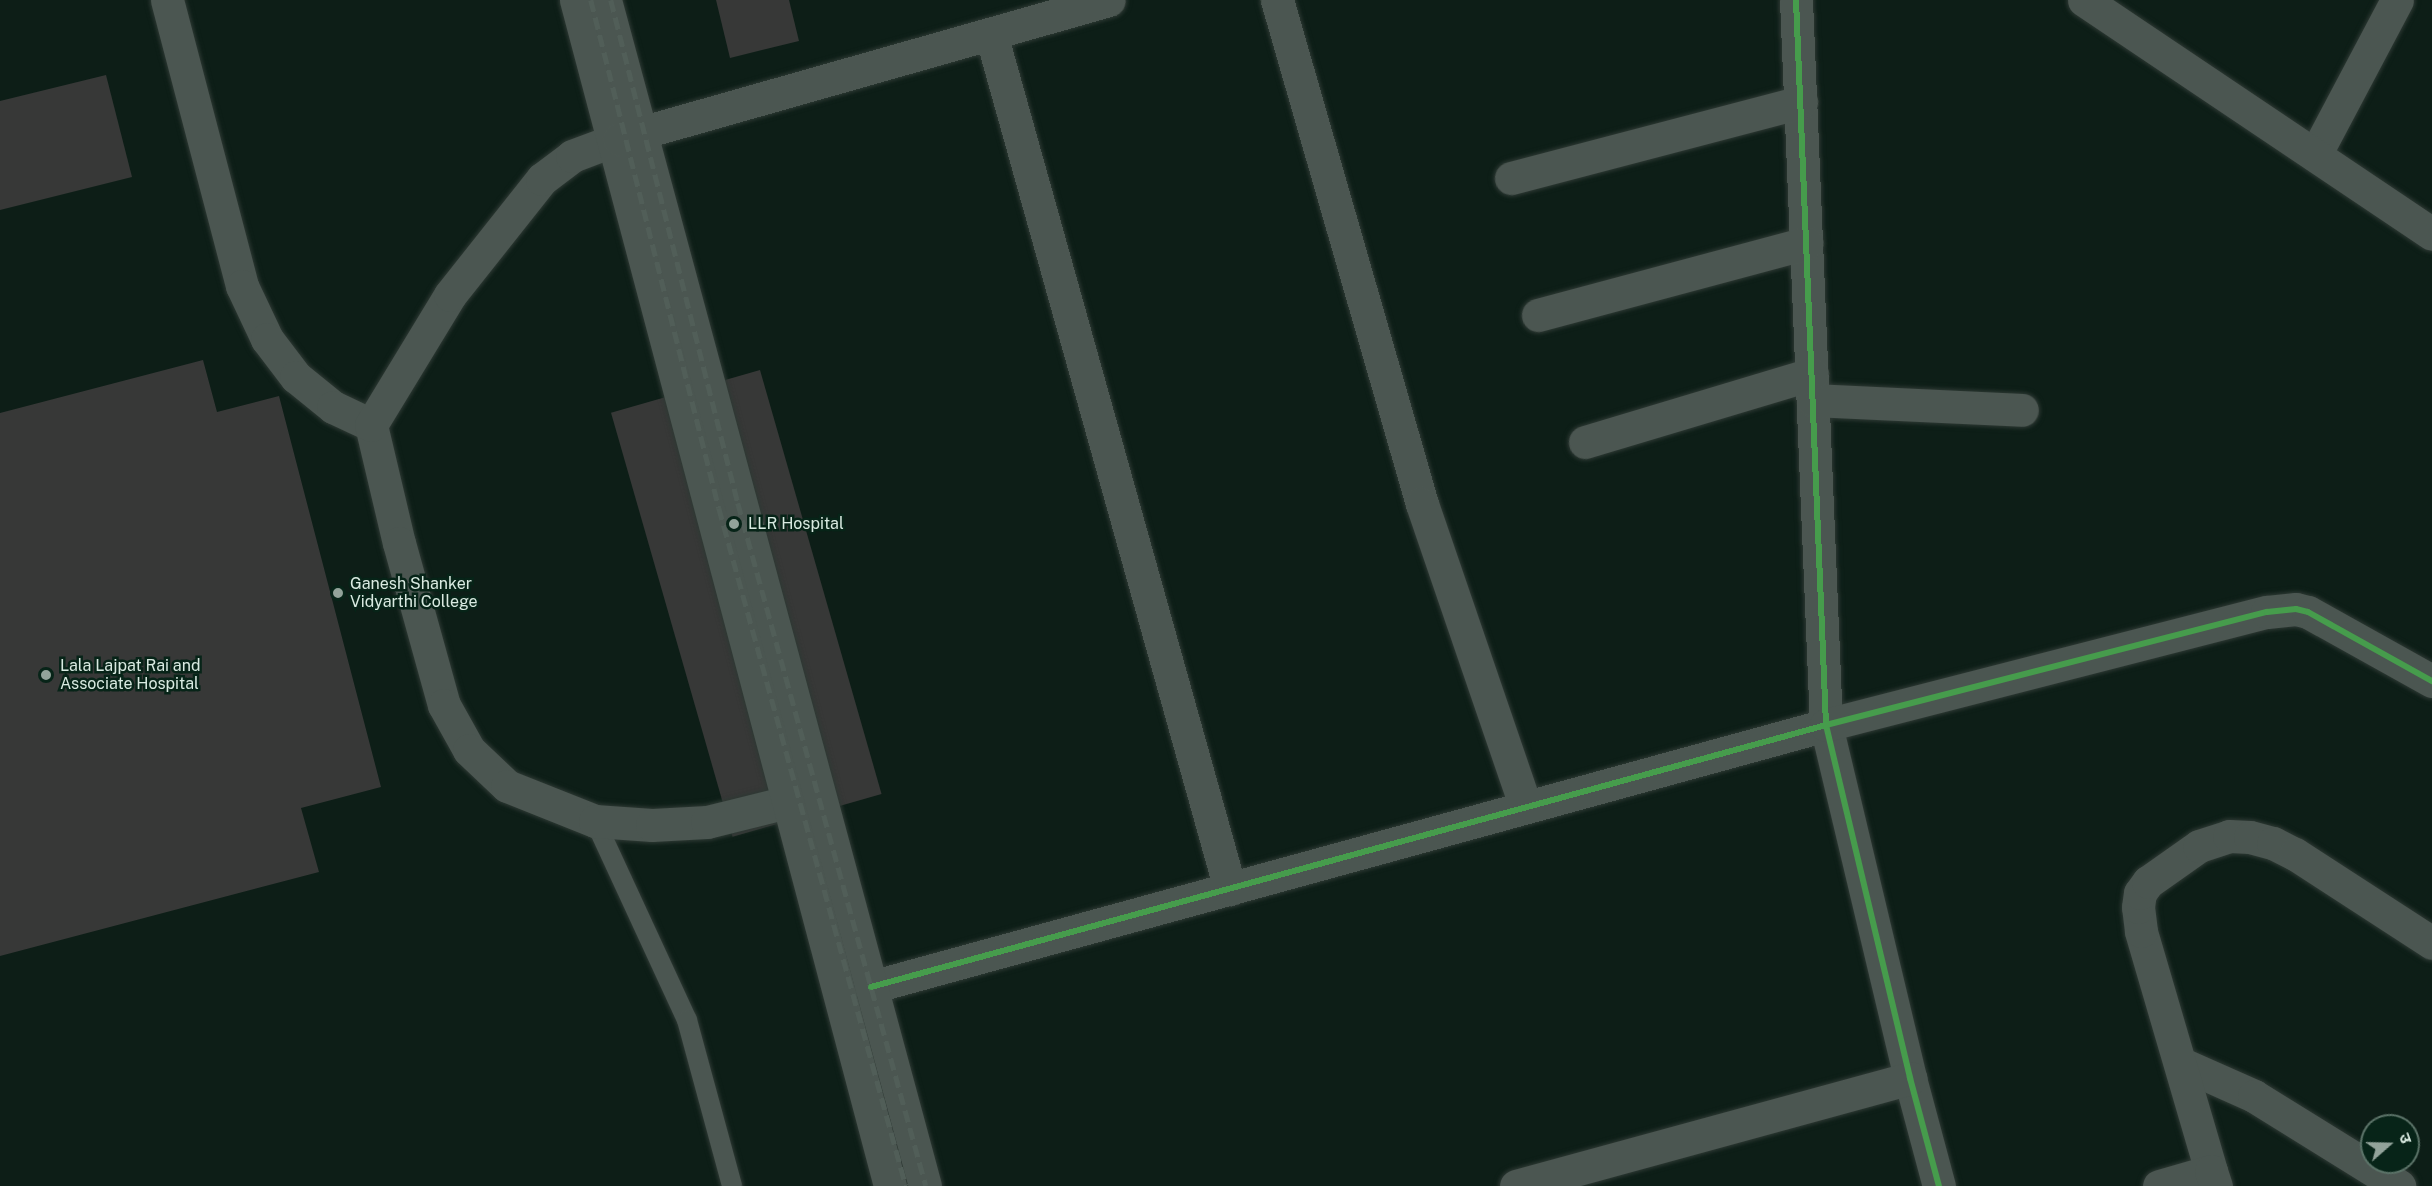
<!DOCTYPE html>
<html>
<head>
<meta charset="utf-8">
<style>
  body { margin:0 }
  #map { position:relative; width:2432px; height:1186px; overflow:hidden; background:#0d1e17; font-family:"Public Sans","Noto Sans Devanagari",sans-serif }
  div>[style] { position:absolute }
  [style*='--x'] { left:calc(var(--x)*1px); top:calc(var(--y)*1px); width:calc(var(--w)*1px); rotate:calc(var(--a)*1deg) }
  .building>* { inset:0; background:#373837; transform-origin:0 0 }
  .roads { filter:drop-shadow(0 0 2px #2e3934) drop-shadow(0 0 2px #2e3934) }
  .lane>* { height:20px; margin:-10px; padding:0 10px; transform-origin:10px; border-radius:10px; background:#4b5651 }
  .street>* { height:33px; margin:-16.5px; padding:0 16.5px; transform-origin:16.5px; border-radius:16.5px; background:#4b5651 }
  .secondary>* { height:33px; margin:-16.5px; padding:0 16.5px; transform-origin:16.5px; border-radius:16.5px; background:#4b5651 }
  .rail>* { height:4.5px; margin-top:-2.25px; transform-origin:0; background:repeating-linear-gradient(90deg,#515e58 0 12px,transparent 0 18px) }
  .cycleway>* { height:6px; margin:-3px; padding:0 3px; transform-origin:3px; border-radius:3px; background:#469c4c }
  .dots>* { width:16px; height:16px; translate:-50% -50%; box-sizing:border-box; border:3px solid #072418; border-radius:50% }
  span { translate:-50% -50%; white-space:nowrap; text-align:center; line-height:1.15; -webkit-text-stroke:5px #072418; paint-order:stroke }
  .poi-label { font-size:16px; color:#d9eae1 }
  .left { translate:0 -50%; text-align:left }
  .north { position:absolute; left:2360px; top:1114px; width:60px; height:60px; box-sizing:border-box; background:#072418; border:2px solid #5b7368; border-radius:50%; rotate:70deg; font-size:16px; font-weight:700; line-height:24px; text-align:center; color:#d9eae1 }
  .north::after { content:''; display:block; margin:auto; width:21px; height:27px; background:#92a39a; clip-path:polygon(50% 0,100% 100%,50% 72%,0 100%) }
</style>
</head>
<body>
<div id="map">
  <div class="building">
    <i style="clip-path:polygon(716px 0,789px 0,799px 41px,730px 58px)"></i>
    <i style="clip-path:polygon(106px 75px,132px 177px,0 210px,0 101px)"></i>
    <i style="clip-path:polygon(203px 360px,217px 412px,279px 396px,381px 787px,301px 808px,319px 872px,0 956px,0 413px)"></i>
    <i style="left:760px;top:370px;width:441px;height:155px;rotate:74deg"></i>
  </div>
  <div class="roads">
    <div class="lane">
      <i style="--x:595;--y:821;--w:219;--a:65.2"></i>
      <i style="--x:687;--y:1020;--w:172;--a:74.8"></i>
    </div>
    <div class="street">
      <i style="--x:167;--y:0;--w:296;--a:75.3"></i>
      <i style="--x:242;--y:286;--w:59;--a:64.7"></i>
      <i style="--x:267;--y:339;--w:48;--a:52.7"></i>
      <i style="--x:296;--y:377;--w:48;--a:39"></i>
      <i style="--x:333;--y:407;--w:42;--a:25.3"></i>
      <i style="--x:371;--y:425;--w:121;--a:76.7"></i>
      <i style="--x:399;--y:543;--w:168;--a:74.5"></i>
      <i style="--x:444;--y:705;--w:51;--a:60.9"></i>
      <i style="--x:469;--y:750;--w:52;--a:43.5"></i>
      <i style="--x:507;--y:786;--w:95;--a:21.7"></i>
      <i style="--x:595;--y:821;--w:57;--a:4"></i>
      <i style="--x:652;--y:825;--w:55;--a:-3.1"></i>
      <i style="--x:707;--y:822;--w:83;--a:-13.9"></i>
      <i style="--x:1277;--y:0;--w:524;--a:73.95"></i>
      <i style="--x:1422;--y:504;--w:320;--a:71.1"></i>
      <i style="--x:1796;--y:0;--w:726;--a:87.63"></i>
      <i style="--x:1826;--y:725;--w:363;--a:76.6"></i>
      <i style="--x:1910;--y:1078;--w:112;--a:75"></i>
      <i style="--x:991;--y:34;--w:888;--a:74.38"></i>
      <i style="--x:2315;--y:155;--w:175;--a:-62.1"></i>
      <i style="--x:1511;--y:178;--w:300;--a:-14.7"></i>
      <i style="--x:1538;--y:315;--w:278;--a:-15"></i>
      <i style="--x:1813;--y:400;--w:209;--a:2.7"></i>
      <i style="--x:371;--y:425;--w:152;--a:-58.7"></i>
      <i style="--x:450;--y:295;--w:148;--a:-51.6"></i>
      <i style="--x:542;--y:179;--w:38;--a:-37"></i>
      <i style="--x:572;--y:156;--w:43;--a:-20.6"></i>
      <i style="--x:1585;--y:442;--w:237;--a:-16.7"></i>
      <i style="--x:871;--y:987;--w:990;--a:-15.34"></i>
      <i style="--x:1826;--y:725;--w:455;--a:-14.4"></i>
      <i style="--x:2267;--y:612;--w:29;--a:-6"></i>
      <i style="--x:2296;--y:609;--w:12;--a:14"></i>
      <i style="--x:2308;--y:612;--w:142;--a:29.1"></i>
      <i style="--x:2180;--y:1063;--w:81;--a:24"></i>
      <i style="--x:2254;--y:1096;--w:171;--a:31.8"></i>
      <i style="--x:2211;--y:1171;--w:250;--a:-106.3"></i>
      <i style="--x:2141;--y:931;--w:24;--a:-97"></i>
      <i style="--x:2138;--y:907;--w:14;--a:-82"></i>
      <i style="--x:2140;--y:893;--w:14;--a:-54"></i>
      <i style="--x:2148;--y:882;--w:62;--a:-35.2"></i>
      <i style="--x:2199;--y:846;--w:32;--a:-18"></i>
      <i style="--x:2229;--y:836;--w:21;--a:3"></i>
      <i style="--x:2250;--y:837;--w:24;--a:15"></i>
      <i style="--x:2273;--y:843;--w:25;--a:27"></i>
      <i style="--x:2295;--y:854;--w:163;--a:33"></i>
      <i style="--x:1516;--y:1186;--w:409;--a:-15.3"></i>
      <i style="--x:2159;--y:1186;--w:54;--a:-16.1"></i>
      <i style="--x:2211;--y:1171;--w:16;--a:72"></i>
    </div>
    <div class="secondary">
      <i style="--x:576;--y:0;--w:1227;--a:75.17"></i>
      <i style="--x:605;--y:0;--w:1228;--a:74.9"></i>
      <i style="--x:2084;--y:0;--w:419;--a:33.9"></i>
      <i style="--x:619;--y:139;--w:509;--a:-15.84"></i>
    </div>
  </div>
  <div class="rail">
    <i style="--x:591;--y:0;--w:524;--a:75.86"></i>
    <i style="--x:719;--y:508;--w:703;--a:74.58"></i>
    <i style="--x:611;--y:0;--w:519;--a:75.83"></i>
    <i style="--x:738;--y:503;--w:708;--a:74.61"></i>
  </div>
  <div class="cycleway">
    <i style="--x:1796;--y:0;--w:726;--a:87.63"></i>
    <i style="--x:1826;--y:725;--w:363;--a:76.6"></i>
    <i style="--x:1910;--y:1078;--w:112;--a:75"></i>
    <i style="--x:871;--y:987;--w:990;--a:-15.34"></i>
    <i style="--x:1826;--y:725;--w:455;--a:-14.4"></i>
    <i style="--x:2267;--y:612;--w:29;--a:-6"></i>
    <i style="--x:2296;--y:609;--w:12;--a:14"></i>
    <i style="--x:2308;--y:612;--w:142;--a:29.1"></i>
  </div>
  <div class="dots">
    <i style="left:734px;top:524px;background:#92a39a"></i>
    <i style="left:338px;top:593px;background:#92a39a"></i>
    <i style="left:46px;top:675px;background:#92a39a"></i>
  </div>
  <div class="poi-label">
    <span class="left" style="left:748px;top:524px">LLR Hospital</span>
    <span class="left" style="left:350px;top:593px">Ganesh Shanker<br>Vidyarthi College</span>
    <span class="left" style="left:60px;top:675px">Lala Lajpat Rai and<br>Associate Hospital</span>
  </div>
  <div class="north">उ</div>
</div>
</body>
</html>
